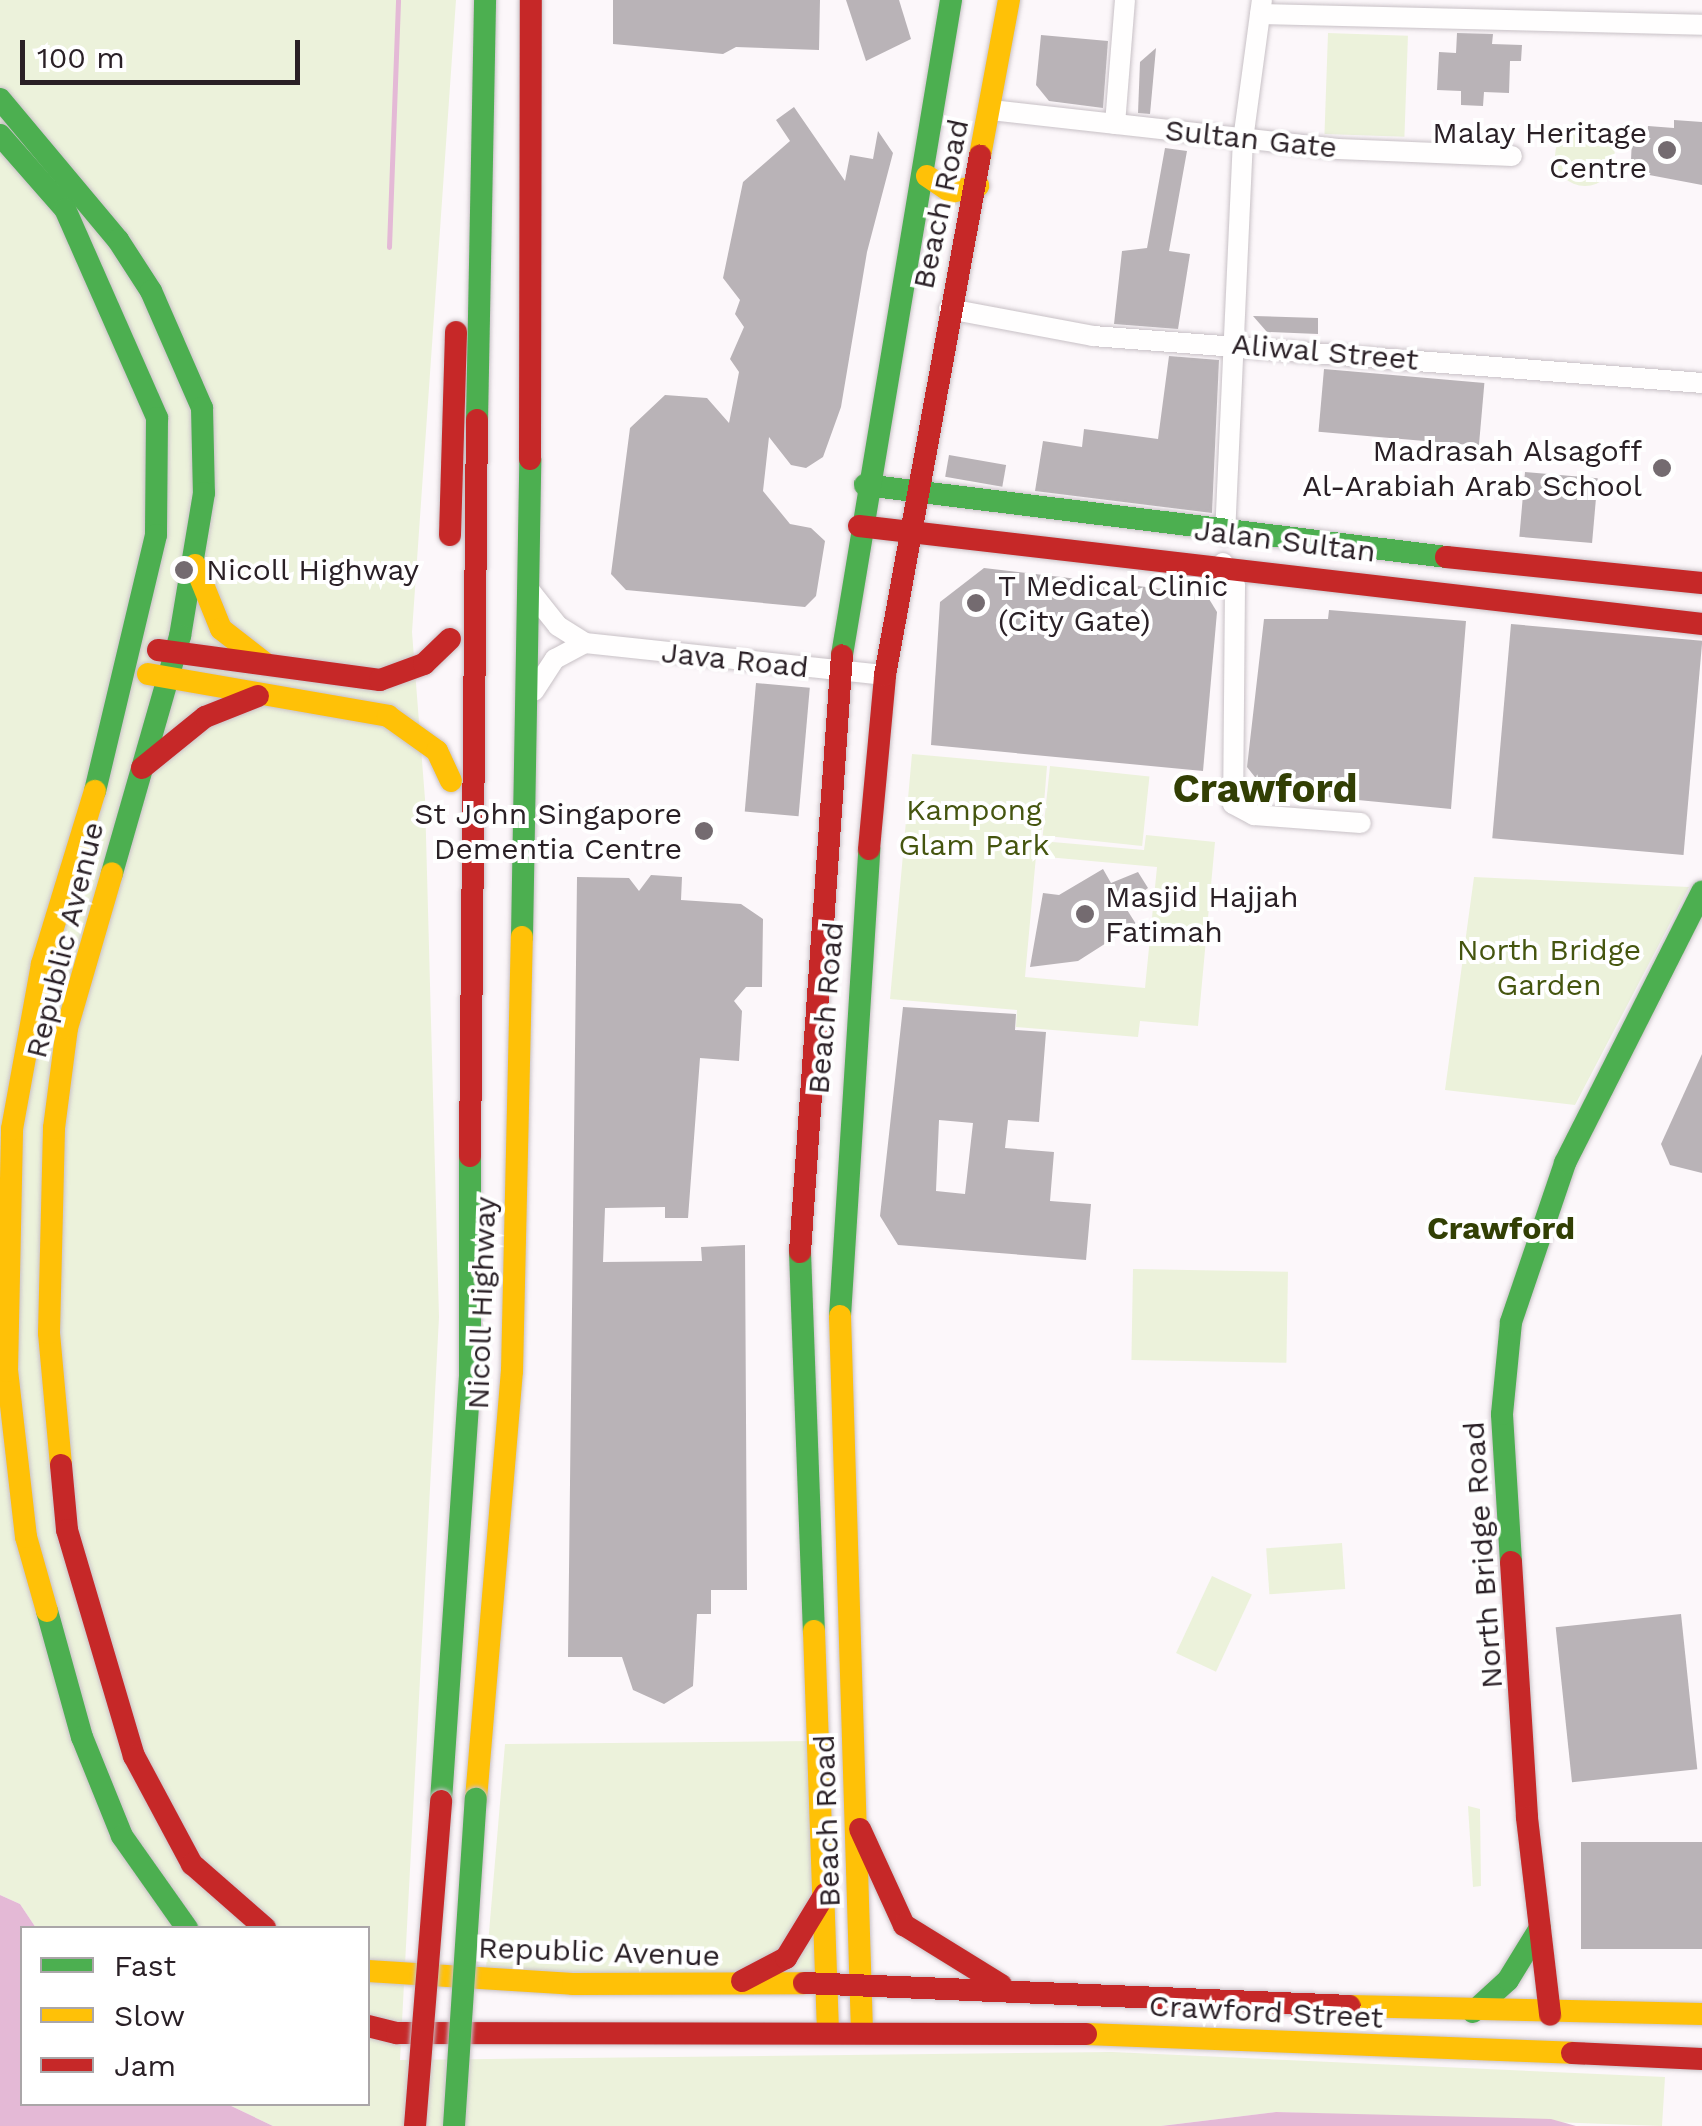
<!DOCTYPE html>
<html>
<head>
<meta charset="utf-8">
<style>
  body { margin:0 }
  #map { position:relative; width:1702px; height:2126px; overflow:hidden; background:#fcf7fa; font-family:"Work Sans",sans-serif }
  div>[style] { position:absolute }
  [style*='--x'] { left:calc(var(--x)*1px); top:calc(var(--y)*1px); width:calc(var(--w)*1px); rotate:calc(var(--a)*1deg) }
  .green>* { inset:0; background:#ecf2db; transform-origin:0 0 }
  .round { border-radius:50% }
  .water>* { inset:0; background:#e4b9d6 }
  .stream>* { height:5px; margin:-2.5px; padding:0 2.5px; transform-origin:2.5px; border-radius:2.5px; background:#e4b9d6 }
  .building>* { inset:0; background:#b9b3b7; transform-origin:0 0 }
  .roads { filter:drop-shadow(0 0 2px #c8c1c6) drop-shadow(0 0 2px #c8c1c6) }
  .street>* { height:20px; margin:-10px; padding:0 10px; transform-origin:10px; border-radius:10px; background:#fffefe }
  .fast>* { height:22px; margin:-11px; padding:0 11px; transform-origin:11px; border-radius:11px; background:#4caf50 }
  .slow>* { height:22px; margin:-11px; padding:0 11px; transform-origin:11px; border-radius:11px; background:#ffc107 }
  .jam>* { height:22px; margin:-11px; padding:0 11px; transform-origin:11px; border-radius:11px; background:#c62828 }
  .bridges { filter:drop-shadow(0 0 2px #c8c1c6) drop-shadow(0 0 2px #c8c1c6) }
  .fast-bridge>* { height:22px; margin:-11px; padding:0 11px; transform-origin:11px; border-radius:11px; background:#4caf50 }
  .jam-bridge>* { height:22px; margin:-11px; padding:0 11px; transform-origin:11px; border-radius:11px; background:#c62828 }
  .dots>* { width:28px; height:28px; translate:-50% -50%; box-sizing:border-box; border:5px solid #fff; border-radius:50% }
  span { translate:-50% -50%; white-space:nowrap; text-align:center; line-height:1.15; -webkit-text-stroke:8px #fff; paint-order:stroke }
  .poi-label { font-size:30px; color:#2a2026 }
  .right { translate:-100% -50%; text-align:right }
  .left { translate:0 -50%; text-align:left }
  .street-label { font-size:30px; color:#2a2026 }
  .park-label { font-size:30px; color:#45550f }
  .neighbourhood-label { font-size:32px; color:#323f04; font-weight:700 }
  .district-label { font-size:40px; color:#323f04; font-weight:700 }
  .legend { position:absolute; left:20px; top:1926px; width:350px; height:180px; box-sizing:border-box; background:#fff; border:2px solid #aaa6a8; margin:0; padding:12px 18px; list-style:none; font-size:30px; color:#2a2026 }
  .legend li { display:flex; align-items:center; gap:20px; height:50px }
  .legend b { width:50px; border:2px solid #aaa6a8 }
  .scale { position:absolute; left:20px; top:40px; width:280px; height:45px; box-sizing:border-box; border:5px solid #2a2026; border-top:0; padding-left:12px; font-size:30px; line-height:35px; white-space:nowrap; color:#2a2026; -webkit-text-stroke:8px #fff; paint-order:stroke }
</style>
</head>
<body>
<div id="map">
  <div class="green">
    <i style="clip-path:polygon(0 0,456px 0,412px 632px,425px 799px,439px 1317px,400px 2060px,1112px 2052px,1665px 2077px,1662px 2126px,1276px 2112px,1161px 2126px,273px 2126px,227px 2104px,368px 2104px,368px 1928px,36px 1928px,20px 1904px,0 1895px)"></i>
    <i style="left:1328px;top:33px;width:80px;height:101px;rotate:2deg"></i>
    <i class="round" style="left:1555px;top:126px;width:60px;height:60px"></i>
    <i style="clip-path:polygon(evenodd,912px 754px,1047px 766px,1041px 841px,1144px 850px,1146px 835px,1215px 842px,1198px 1026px,1140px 1021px,1138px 1037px,1016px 1027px,1017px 1010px,890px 999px,912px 754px,1036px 856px,1157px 867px,1145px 988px,1025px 977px,1036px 856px)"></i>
    <i style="left:1050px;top:766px;width:100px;height:70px;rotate:6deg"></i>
    <i style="clip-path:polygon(1474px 877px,1689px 887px,1575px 1105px,1445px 1090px)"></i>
    <i style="left:1133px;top:1269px;width:155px;height:91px;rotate:1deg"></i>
    <i style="left:1342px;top:1543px;width:46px;height:76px;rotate:86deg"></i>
    <i style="left:1212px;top:1576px;width:44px;height:85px;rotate:25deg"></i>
    <i style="clip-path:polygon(816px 1741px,829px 1985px,486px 1968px,505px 1744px)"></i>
    <i style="clip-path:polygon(1468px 1806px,1480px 1809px,1481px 1886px,1473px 1887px)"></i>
  </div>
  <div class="water">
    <i style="clip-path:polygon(0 1895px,20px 1904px,36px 1928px,22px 1928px,22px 2104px,227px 2104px,273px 2126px,0 2126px)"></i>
    <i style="clip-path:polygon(1276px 2112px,1551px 2119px,1576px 2126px,1161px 2126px)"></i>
  </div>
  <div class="stream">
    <i style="--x:389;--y:247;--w:247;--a:-87.9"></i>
  </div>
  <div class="building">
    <i style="clip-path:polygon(613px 0,820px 0,819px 50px,736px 47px,723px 54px,613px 44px)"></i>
    <i style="clip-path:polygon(846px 0,899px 0,911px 39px,866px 61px)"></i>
    <i style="clip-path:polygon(1457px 33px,1493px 34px,1492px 44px,1522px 45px,1521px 61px,1510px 61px,1509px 93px,1484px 92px,1483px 106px,1461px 105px,1461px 91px,1437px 90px,1439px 52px,1456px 53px)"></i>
    <i style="clip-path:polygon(1041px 35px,1108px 41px,1103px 108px,1049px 101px,1036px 85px)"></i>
    <i style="clip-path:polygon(1156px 48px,1150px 114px,1138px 113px,1140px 62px)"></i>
    <i style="clip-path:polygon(794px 107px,845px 181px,850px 155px,873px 159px,878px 131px,893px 153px,867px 252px,841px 407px,823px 457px,806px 468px,791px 465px,769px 437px,763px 491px,790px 524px,811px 528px,825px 541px,816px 596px,805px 607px,626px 590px,611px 574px,630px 428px,665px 395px,707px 398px,729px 423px,739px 372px,730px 359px,744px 327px,735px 314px,740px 300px,723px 278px,743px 182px,790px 141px,776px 120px)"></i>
    <i style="clip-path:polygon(1674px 120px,1702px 122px,1702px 185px,1644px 174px,1645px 161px,1631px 160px,1632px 138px,1647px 140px,1648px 126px,1674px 128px)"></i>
    <i style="clip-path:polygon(1165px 148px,1187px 151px,1169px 251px,1190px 254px,1178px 329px,1114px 324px,1122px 251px,1147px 248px)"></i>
    <i style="clip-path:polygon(1253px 316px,1318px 318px,1318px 334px,1267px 332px)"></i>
    <i style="clip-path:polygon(1169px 356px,1219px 360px,1212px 513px,1035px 491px,1043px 441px,1082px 447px,1084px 429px,1158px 439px)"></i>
    <i style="left:1324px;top:369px;width:161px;height:63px;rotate:5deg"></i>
    <i style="left:949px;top:455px;width:58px;height:22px;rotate:10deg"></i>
    <i style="left:1525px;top:472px;width:73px;height:65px;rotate:5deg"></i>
    <i style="clip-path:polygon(984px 568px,1206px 594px,1217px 612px,1203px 771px,931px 745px,940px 602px)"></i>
    <i style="clip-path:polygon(1329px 610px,1466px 621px,1451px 809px,1266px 791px,1247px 767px,1264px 619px,1328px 619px)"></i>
    <i style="left:1511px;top:624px;width:192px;height:215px;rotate:5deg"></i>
    <i style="left:756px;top:683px;width:54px;height:129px;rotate:5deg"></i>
    <i style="clip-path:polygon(1103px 869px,1111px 883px,1138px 872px,1148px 888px,1124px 905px,1136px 924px,1078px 961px,1030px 967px,1043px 893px,1059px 895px)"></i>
    <i style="clip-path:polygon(651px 875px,682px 877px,681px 900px,741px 904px,763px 919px,762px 987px,746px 987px,734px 1001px,742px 1011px,739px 1061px,700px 1058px,688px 1218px,665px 1218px,665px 1207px,605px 1208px,603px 1262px,702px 1261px,701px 1247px,745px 1245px,747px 1590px,711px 1590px,711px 1614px,697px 1614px,693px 1686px,664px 1704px,633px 1690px,622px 1657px,568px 1657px,577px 877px,629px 878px,639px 891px)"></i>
    <i style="clip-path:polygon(evenodd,903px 1007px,1016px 1014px,1015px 1030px,1046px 1032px,1039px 1122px,1008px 1120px,1005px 1148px,1054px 1152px,1050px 1201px,1091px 1204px,1086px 1260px,898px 1245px,880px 1216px,903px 1007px,939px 1120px,973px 1123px,965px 1194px,936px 1191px,939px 1120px)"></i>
    <i style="clip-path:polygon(1702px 1054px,1702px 1173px,1670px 1165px,1661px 1144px)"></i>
    <i style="left:1681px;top:1614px;width:156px;height:126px;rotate:84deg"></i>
    <i style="left:1702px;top:1842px;width:107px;height:121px;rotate:90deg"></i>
  </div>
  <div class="roads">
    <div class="street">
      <i style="--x:1260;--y:14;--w:442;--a:1.4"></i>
      <i style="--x:991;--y:110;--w:349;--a:6.4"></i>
      <i style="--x:1338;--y:149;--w:174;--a:2.3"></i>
      <i style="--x:1115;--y:124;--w:124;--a:-85.4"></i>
      <i style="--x:949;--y:309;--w:147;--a:10.6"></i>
      <i style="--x:1093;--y:336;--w:611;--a:4.41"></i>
      <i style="--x:1225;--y:535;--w:395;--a:-87.4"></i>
      <i style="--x:1243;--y:140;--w:141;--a:-82.3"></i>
      <i style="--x:1223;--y:563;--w:26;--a:62"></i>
      <i style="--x:1235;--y:586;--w:218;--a:90.5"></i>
      <i style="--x:1233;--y:804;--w:24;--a:28"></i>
      <i style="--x:1254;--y:815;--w:107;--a:4.3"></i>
      <i style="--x:531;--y:592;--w:43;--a:51.5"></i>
      <i style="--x:558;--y:626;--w:32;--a:32"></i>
      <i style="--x:585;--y:643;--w:302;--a:6.1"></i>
      <i style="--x:534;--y:691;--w:38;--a:-57"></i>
      <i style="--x:555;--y:659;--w:34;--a:-28"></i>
    </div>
    <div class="fast">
      <i style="--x:0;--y:99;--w:184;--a:50.1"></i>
      <i style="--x:118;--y:240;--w:61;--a:57.1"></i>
      <i style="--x:151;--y:291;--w:128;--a:66.4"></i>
      <i style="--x:202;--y:408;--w:85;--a:88.7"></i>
      <i style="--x:204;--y:493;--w:145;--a:99.5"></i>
      <i style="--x:180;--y:636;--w:247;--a:106"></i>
      <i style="--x:0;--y:135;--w:98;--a:48.7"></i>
      <i style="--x:65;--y:209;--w:228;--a:66.2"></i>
      <i style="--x:157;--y:418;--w:117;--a:90.5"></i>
      <i style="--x:156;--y:535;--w:263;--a:103.4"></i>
      <i style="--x:477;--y:420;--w:420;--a:-88.9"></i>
      <i style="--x:865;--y:485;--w:585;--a:7.06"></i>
      <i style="--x:842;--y:655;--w:664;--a:-80.55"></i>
      <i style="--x:522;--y:937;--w:478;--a:-89"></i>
      <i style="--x:800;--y:1252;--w:379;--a:87.9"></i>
      <i style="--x:840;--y:1316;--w:468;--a:-86.4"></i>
      <i style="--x:1511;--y:1562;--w:148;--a:-93.5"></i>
      <i style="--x:1502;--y:1414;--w:92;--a:-84.4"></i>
      <i style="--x:1511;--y:1322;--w:168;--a:-71.2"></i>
      <i style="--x:1565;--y:1163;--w:304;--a:-63.2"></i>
      <i style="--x:47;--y:1611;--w:131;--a:74.5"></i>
      <i style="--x:82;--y:1737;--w:107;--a:68"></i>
      <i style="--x:122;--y:1836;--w:113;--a:54.8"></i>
      <i style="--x:441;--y:1801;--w:425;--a:-86.1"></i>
      <i style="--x:470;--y:1377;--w:221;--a:-90"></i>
      <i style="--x:1473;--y:2012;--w:47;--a:-42.4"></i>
      <i style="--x:1508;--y:1980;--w:61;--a:-58.4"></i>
    </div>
    <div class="slow">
      <i style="--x:980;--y:156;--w:159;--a:-79.5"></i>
      <i style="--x:927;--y:176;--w:29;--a:34"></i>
      <i style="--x:951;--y:192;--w:28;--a:-13"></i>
      <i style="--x:195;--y:565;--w:69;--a:67.9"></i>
      <i style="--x:221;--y:629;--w:57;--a:37.9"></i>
      <i style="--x:148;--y:674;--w:244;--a:9.9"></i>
      <i style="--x:388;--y:716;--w:60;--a:35.5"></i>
      <i style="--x:437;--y:751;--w:33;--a:65"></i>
      <i style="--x:840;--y:1316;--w:717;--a:88.24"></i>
      <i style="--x:61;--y:1465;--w:133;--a:-95.2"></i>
      <i style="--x:49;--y:1333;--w:205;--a:-88.6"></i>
      <i style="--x:54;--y:1128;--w:101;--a:-82.6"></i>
      <i style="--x:67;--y:1028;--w:161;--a:-73.8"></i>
      <i style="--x:47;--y:1611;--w:77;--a:-105.8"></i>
      <i style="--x:26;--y:1537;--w:167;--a:-96.5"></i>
      <i style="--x:7;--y:1371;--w:242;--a:-88.8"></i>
      <i style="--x:12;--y:1129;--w:168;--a:-79.7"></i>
      <i style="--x:42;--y:964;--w:181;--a:-73"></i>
      <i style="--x:814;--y:1631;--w:402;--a:88"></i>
      <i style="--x:476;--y:1799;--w:430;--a:-85.2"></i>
      <i style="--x:512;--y:1371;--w:434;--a:-88.7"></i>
      <i style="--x:368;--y:1971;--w:205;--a:3.6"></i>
      <i style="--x:573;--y:1984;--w:231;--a:-0.2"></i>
      <i style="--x:1350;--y:2006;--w:352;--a:1.3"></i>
      <i style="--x:1086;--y:2034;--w:486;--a:2.2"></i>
    </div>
    <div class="jam">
      <i style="--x:530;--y:459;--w:459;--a:-89.9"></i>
      <i style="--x:859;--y:526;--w:849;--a:6.63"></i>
      <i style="--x:450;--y:535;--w:203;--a:-88.3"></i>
      <i style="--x:1446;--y:557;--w:257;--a:5.8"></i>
      <i style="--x:158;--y:650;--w:224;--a:7.7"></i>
      <i style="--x:380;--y:680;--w:47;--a:-20"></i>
      <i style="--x:424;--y:664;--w:36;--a:-44"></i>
      <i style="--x:142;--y:768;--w:81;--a:-39"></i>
      <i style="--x:205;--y:717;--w:57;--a:-21.6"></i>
      <i style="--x:869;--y:849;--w:175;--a:-84.7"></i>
      <i style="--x:885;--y:675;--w:528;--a:-79.63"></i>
      <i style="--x:470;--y:1156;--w:736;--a:-89.46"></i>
      <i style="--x:800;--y:1252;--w:598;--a:-85.98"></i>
      <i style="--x:61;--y:1465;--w:65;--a:84.7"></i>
      <i style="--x:67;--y:1530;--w:236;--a:73.5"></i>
      <i style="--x:134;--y:1756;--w:123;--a:61.8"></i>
      <i style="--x:192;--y:1864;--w:97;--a:41.2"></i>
      <i style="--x:1511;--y:1562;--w:256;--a:86.4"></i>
      <i style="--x:1527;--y:1818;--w:198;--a:83.3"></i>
      <i style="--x:860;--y:1829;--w:106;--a:65.4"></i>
      <i style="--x:904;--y:1925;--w:114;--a:31.7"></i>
      <i style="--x:742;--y:1981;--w:50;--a:-27.6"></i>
      <i style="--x:786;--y:1958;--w:75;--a:-58.6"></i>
      <i style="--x:804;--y:1983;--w:546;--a:2.41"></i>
      <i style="--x:368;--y:2026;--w:30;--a:14"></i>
      <i style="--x:397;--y:2033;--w:689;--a:0.08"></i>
      <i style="--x:1572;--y:2053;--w:130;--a:2.6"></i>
    </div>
  </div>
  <div class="bridges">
    <div class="fast-bridge">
      <i style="--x:454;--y:2126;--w:328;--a:-86.2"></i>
    </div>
    <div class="jam-bridge">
      <i style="--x:415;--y:2126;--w:326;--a:-85.4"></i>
    </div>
  </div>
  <div class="dots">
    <i style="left:1667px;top:150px;background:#746b70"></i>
    <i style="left:1662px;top:468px;background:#746b70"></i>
    <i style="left:184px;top:570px;background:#746b70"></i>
    <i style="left:976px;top:603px;background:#746b70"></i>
    <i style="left:704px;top:831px;background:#746b70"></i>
    <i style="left:1085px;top:914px;background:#746b70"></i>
  </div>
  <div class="poi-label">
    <span class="right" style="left:1647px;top:150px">Malay Heritage<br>Centre</span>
    <span class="right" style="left:1642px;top:468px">Madrasah Alsagoff<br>Al-Arabiah Arab School</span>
    <span class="left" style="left:206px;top:570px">Nicoll Highway</span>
    <span class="left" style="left:998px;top:603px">T Medical Clinic<br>(City Gate)</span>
    <span class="right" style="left:682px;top:831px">St John Singapore<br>Dementia Centre</span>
    <span class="left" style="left:1105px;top:914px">Masjid Hajjah<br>Fatimah</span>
  </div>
  <div class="street-label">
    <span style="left:1251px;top:139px;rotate:6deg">Sultan Gate</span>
    <span style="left:941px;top:204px;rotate:-78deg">Beach Road</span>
    <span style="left:1325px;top:352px;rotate:5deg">Aliwal Street</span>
    <span style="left:1285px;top:541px;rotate:7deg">Jalan Sultan</span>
    <span style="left:735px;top:660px;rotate:6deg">Java Road</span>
    <span style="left:65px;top:940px;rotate:-76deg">Republic Avenue</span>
    <span style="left:826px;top:1008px;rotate:-85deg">Beach Road</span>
    <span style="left:482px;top:1303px;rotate:-88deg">Nicoll Highway</span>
    <span style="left:1483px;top:1555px;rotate:-94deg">North Bridge Road</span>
    <span style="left:827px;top:1821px;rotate:-92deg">Beach Road</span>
    <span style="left:599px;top:1952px;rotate:2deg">Republic Avenue</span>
    <span style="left:1266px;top:2012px;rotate:3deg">Crawford Street</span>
  </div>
  <div class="park-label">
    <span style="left:974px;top:827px">Kampong<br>Glam Park</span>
    <span style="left:1549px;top:967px">North Bridge<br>Garden</span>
  </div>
  <div class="neighbourhood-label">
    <span style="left:1501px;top:1228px">Crawford</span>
  </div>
  <div class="district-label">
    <span style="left:1265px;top:789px">Crawford</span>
  </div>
  <ul class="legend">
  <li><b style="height:12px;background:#4caf50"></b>Fast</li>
  <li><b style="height:12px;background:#ffc107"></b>Slow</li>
  <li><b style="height:12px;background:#c62828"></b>Jam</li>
  </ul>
  <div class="scale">100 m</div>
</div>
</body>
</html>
